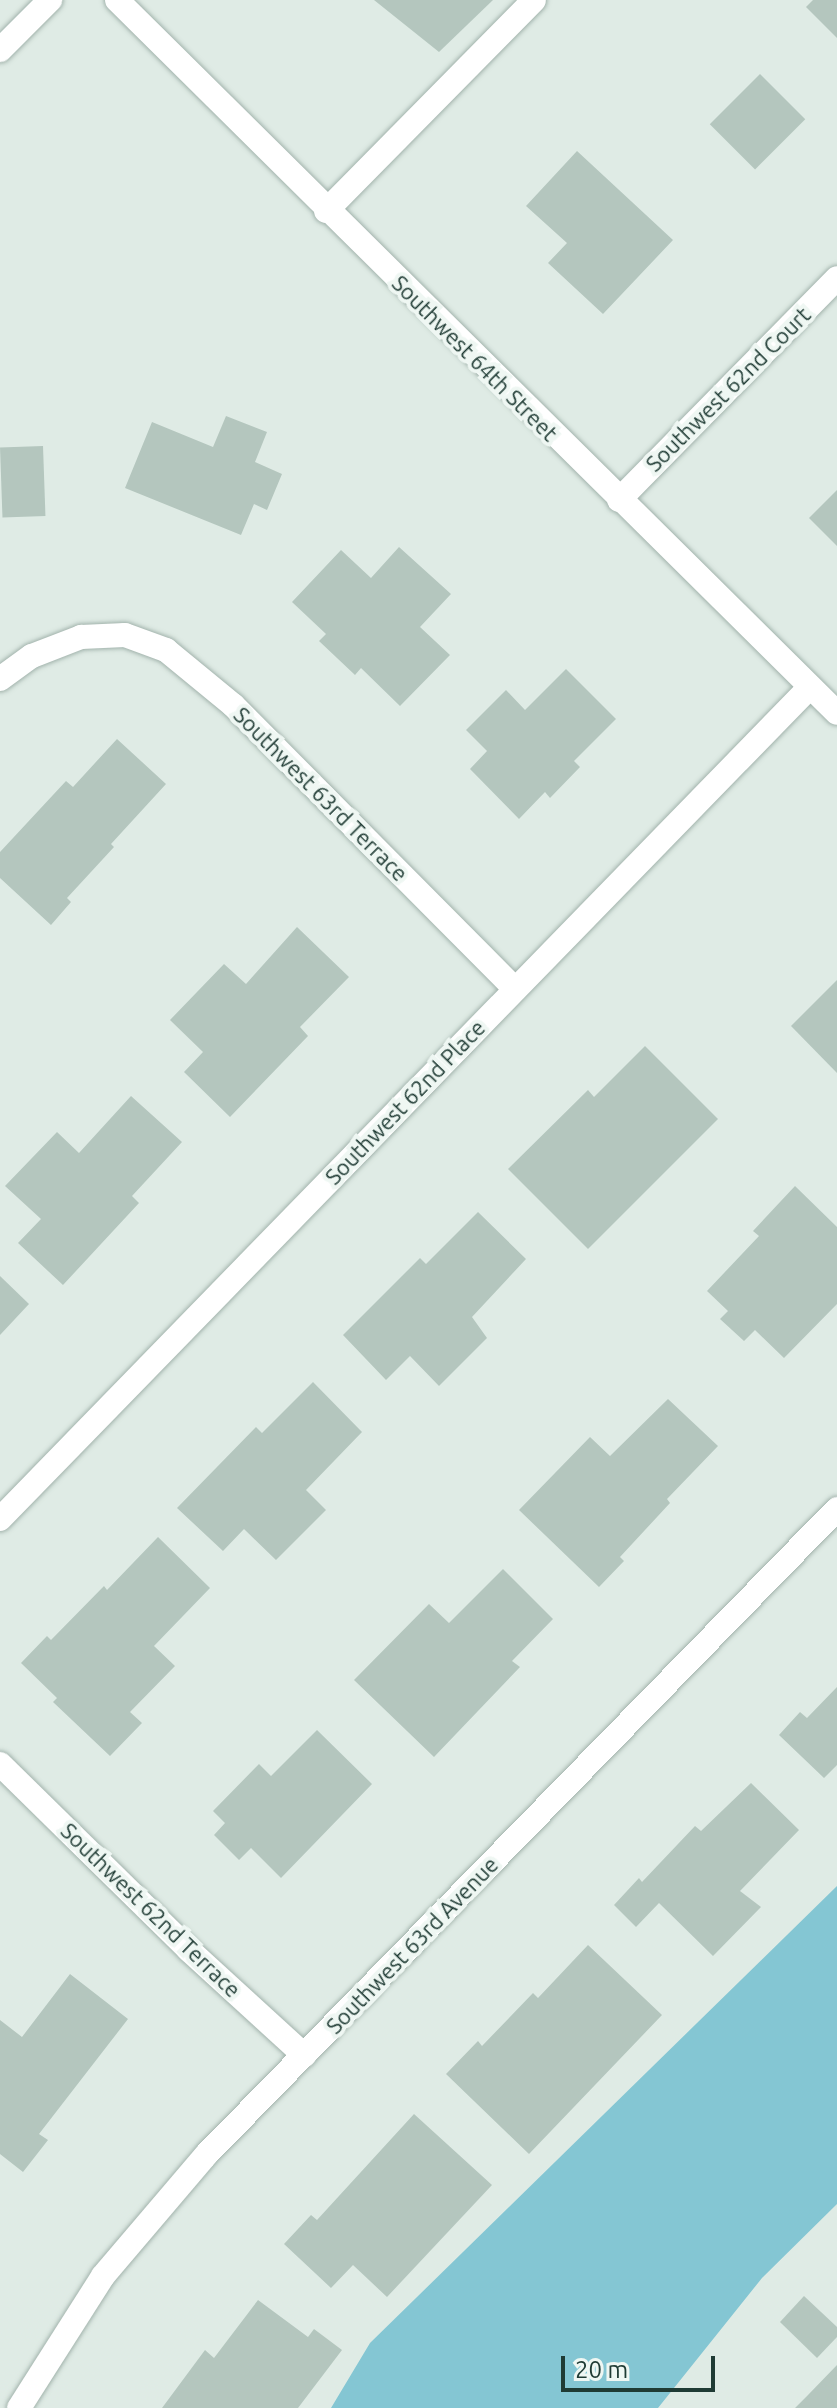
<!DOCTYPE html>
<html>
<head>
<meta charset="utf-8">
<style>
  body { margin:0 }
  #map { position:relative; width:837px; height:2408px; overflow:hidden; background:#dfebe5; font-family:Ubuntu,sans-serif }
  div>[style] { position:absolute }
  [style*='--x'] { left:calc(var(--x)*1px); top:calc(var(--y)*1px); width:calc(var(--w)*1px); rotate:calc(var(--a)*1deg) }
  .water>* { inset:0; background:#84c6d3 }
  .building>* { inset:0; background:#b4c6be; transform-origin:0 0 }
  .roads { filter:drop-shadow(0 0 2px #a2b3ac) drop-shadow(0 0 2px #a2b3ac) }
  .minor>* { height:24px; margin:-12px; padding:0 12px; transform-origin:12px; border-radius:12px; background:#fff }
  span { translate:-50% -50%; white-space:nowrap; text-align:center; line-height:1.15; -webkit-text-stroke:8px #eff7f3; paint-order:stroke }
  .street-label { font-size:22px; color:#1f3b34 }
  .scale { position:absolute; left:561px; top:2356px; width:154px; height:36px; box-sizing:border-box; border:4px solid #1f3b34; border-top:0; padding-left:10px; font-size:24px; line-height:28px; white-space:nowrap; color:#1f3b34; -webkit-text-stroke:6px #eff7f3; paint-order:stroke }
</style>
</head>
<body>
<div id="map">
  <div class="water">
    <i style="clip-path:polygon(837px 1886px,837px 2204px,762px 2278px,658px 2408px,331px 2408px,370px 2343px)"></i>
  </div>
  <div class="building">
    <i style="clip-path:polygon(374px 0,493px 0,439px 52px)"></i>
    <i style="clip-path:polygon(813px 0,837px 0,837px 38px,806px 7px)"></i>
    <i style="left:760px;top:74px;width:64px;height:71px;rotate:45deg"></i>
    <i style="clip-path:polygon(577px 151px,673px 240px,603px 314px,548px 263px,567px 243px,526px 206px)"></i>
    <i style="clip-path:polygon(226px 416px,267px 432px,255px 462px,282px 474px,267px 510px,254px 504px,241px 535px,125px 488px,152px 422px,213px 447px)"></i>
    <i style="left:43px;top:446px;width:70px;height:43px;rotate:88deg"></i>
    <i style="clip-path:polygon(837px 490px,837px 546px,809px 518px)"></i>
    <i style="clip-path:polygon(399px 547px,451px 594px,420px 627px,450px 655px,400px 706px,361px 668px,355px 675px,319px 641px,326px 634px,292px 602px,341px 550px,371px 578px)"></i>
    <i style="clip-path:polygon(566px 669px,616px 719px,574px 761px,580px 767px,550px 798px,545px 792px,519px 819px,470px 769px,487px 751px,466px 730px,506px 690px,525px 710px)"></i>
    <i style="clip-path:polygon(117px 739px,166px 784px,111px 844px,114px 847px,67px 898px,71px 902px,51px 925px,0 878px,0 852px,66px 781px,73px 787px)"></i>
    <i style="clip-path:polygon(297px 927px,349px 977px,300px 1027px,308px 1036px,230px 1117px,184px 1072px,203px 1052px,170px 1020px,224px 964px,246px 984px)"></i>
    <i style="clip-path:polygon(837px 980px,837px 1073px,791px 1026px)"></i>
    <i style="clip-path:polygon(645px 1046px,718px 1119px,588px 1249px,508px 1169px,588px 1090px,594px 1097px)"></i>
    <i style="clip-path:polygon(131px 1096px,182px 1142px,132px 1196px,139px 1203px,63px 1285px,18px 1243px,41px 1219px,5px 1186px,57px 1132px,79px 1153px)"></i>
    <i style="clip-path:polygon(795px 1186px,837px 1227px,837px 1304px,784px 1358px,755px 1330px,744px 1341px,720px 1319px,728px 1311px,707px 1291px,759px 1236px,753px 1231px)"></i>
    <i style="clip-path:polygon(478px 1212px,526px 1259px,472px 1317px,487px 1338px,439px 1386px,410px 1356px,386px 1380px,343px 1335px,420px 1258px,426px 1264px)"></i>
    <i style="clip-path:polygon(0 1276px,29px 1304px,0 1335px)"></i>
    <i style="clip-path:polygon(313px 1382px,362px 1432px,306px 1490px,326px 1510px,276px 1560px,244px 1529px,223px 1551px,177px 1508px,256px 1427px,262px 1433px)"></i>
    <i style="clip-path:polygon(668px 1399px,718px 1446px,667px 1499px,670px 1503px,620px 1557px,624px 1561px,599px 1587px,519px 1510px,590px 1437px,610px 1456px)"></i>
    <i style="clip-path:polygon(158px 1537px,210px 1588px,154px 1646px,175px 1666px,130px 1712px,142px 1723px,110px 1756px,53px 1702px,57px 1698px,21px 1663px,47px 1636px,51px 1640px,104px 1586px,107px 1590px)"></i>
    <i style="clip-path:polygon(503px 1569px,553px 1619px,512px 1661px,520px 1667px,434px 1757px,354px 1680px,429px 1604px,449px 1623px)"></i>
    <i style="clip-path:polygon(837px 1687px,837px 1765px,824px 1778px,779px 1735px,800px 1712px,807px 1718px)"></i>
    <i style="clip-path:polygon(317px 1730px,372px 1784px,281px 1878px,251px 1848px,239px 1860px,214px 1835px,225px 1823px,213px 1811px,259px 1764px,271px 1776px)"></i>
    <i style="clip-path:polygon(751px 1783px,799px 1830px,740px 1891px,761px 1907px,713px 1956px,659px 1903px,636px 1927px,614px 1905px,639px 1878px,642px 1882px,695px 1826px,701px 1831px)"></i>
    <i style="clip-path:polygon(588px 1945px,662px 2015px,529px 2154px,446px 2074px,478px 2041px,482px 2046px,533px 1993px,538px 1998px)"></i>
    <i style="clip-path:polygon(70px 1974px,128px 2019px,39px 2134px,48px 2140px,23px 2172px,0 2154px,0 2020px,22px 2037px)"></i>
    <i style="clip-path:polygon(414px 2114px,492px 2185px,387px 2297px,353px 2265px,331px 2288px,284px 2244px,311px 2215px,317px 2220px)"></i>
    <i style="clip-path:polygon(804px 2296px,837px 2327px,837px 2337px,817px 2358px,780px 2322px)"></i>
    <i style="clip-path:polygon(258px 2300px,308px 2337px,314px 2329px,342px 2350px,298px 2408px,162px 2408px,205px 2350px,214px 2358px)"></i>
    <i style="clip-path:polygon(837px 2365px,837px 2408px,795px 2408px,808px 2395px)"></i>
  </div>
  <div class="roads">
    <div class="minor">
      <i style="--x:117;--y:0;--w:1013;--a:44.72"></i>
      <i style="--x:0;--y:50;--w:71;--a:-45"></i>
      <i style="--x:326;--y:211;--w:296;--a:-45.4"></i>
      <i style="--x:619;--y:500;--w:311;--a:-45.5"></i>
      <i style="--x:0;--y:679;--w:39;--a:-36"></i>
      <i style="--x:32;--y:656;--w:53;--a:-21.2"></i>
      <i style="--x:81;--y:637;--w:44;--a:-2.6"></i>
      <i style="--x:125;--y:635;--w:44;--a:20.1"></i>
      <i style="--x:166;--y:650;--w:87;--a:39.4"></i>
      <i style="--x:233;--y:705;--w:399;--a:45.2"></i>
      <i style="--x:0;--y:1519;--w:1161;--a:-45.77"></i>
      <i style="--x:0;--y:1764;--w:265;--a:44.5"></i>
      <i style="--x:189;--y:1950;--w:156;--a:42.4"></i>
      <i style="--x:19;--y:2408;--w:156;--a:-57.5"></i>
      <i style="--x:103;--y:2276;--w:159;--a:-49.6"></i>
      <i style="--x:206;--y:2155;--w:903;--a:-45.67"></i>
    </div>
  </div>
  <div class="street-label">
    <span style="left:475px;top:358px;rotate:45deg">Southwest 64th Street</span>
    <span style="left:728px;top:389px;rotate:-45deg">Southwest 62nd Court</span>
    <span style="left:321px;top:794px;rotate:45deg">Southwest 63rd Terrace</span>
    <span style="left:405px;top:1102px;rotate:-46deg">Southwest 62nd Place</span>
    <span style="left:151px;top:1910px;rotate:44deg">Southwest 62nd Terrace</span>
    <span style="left:412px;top:1945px;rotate:-46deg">Southwest 63rd Avenue</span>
  </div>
  <div class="scale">20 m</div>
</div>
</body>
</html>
